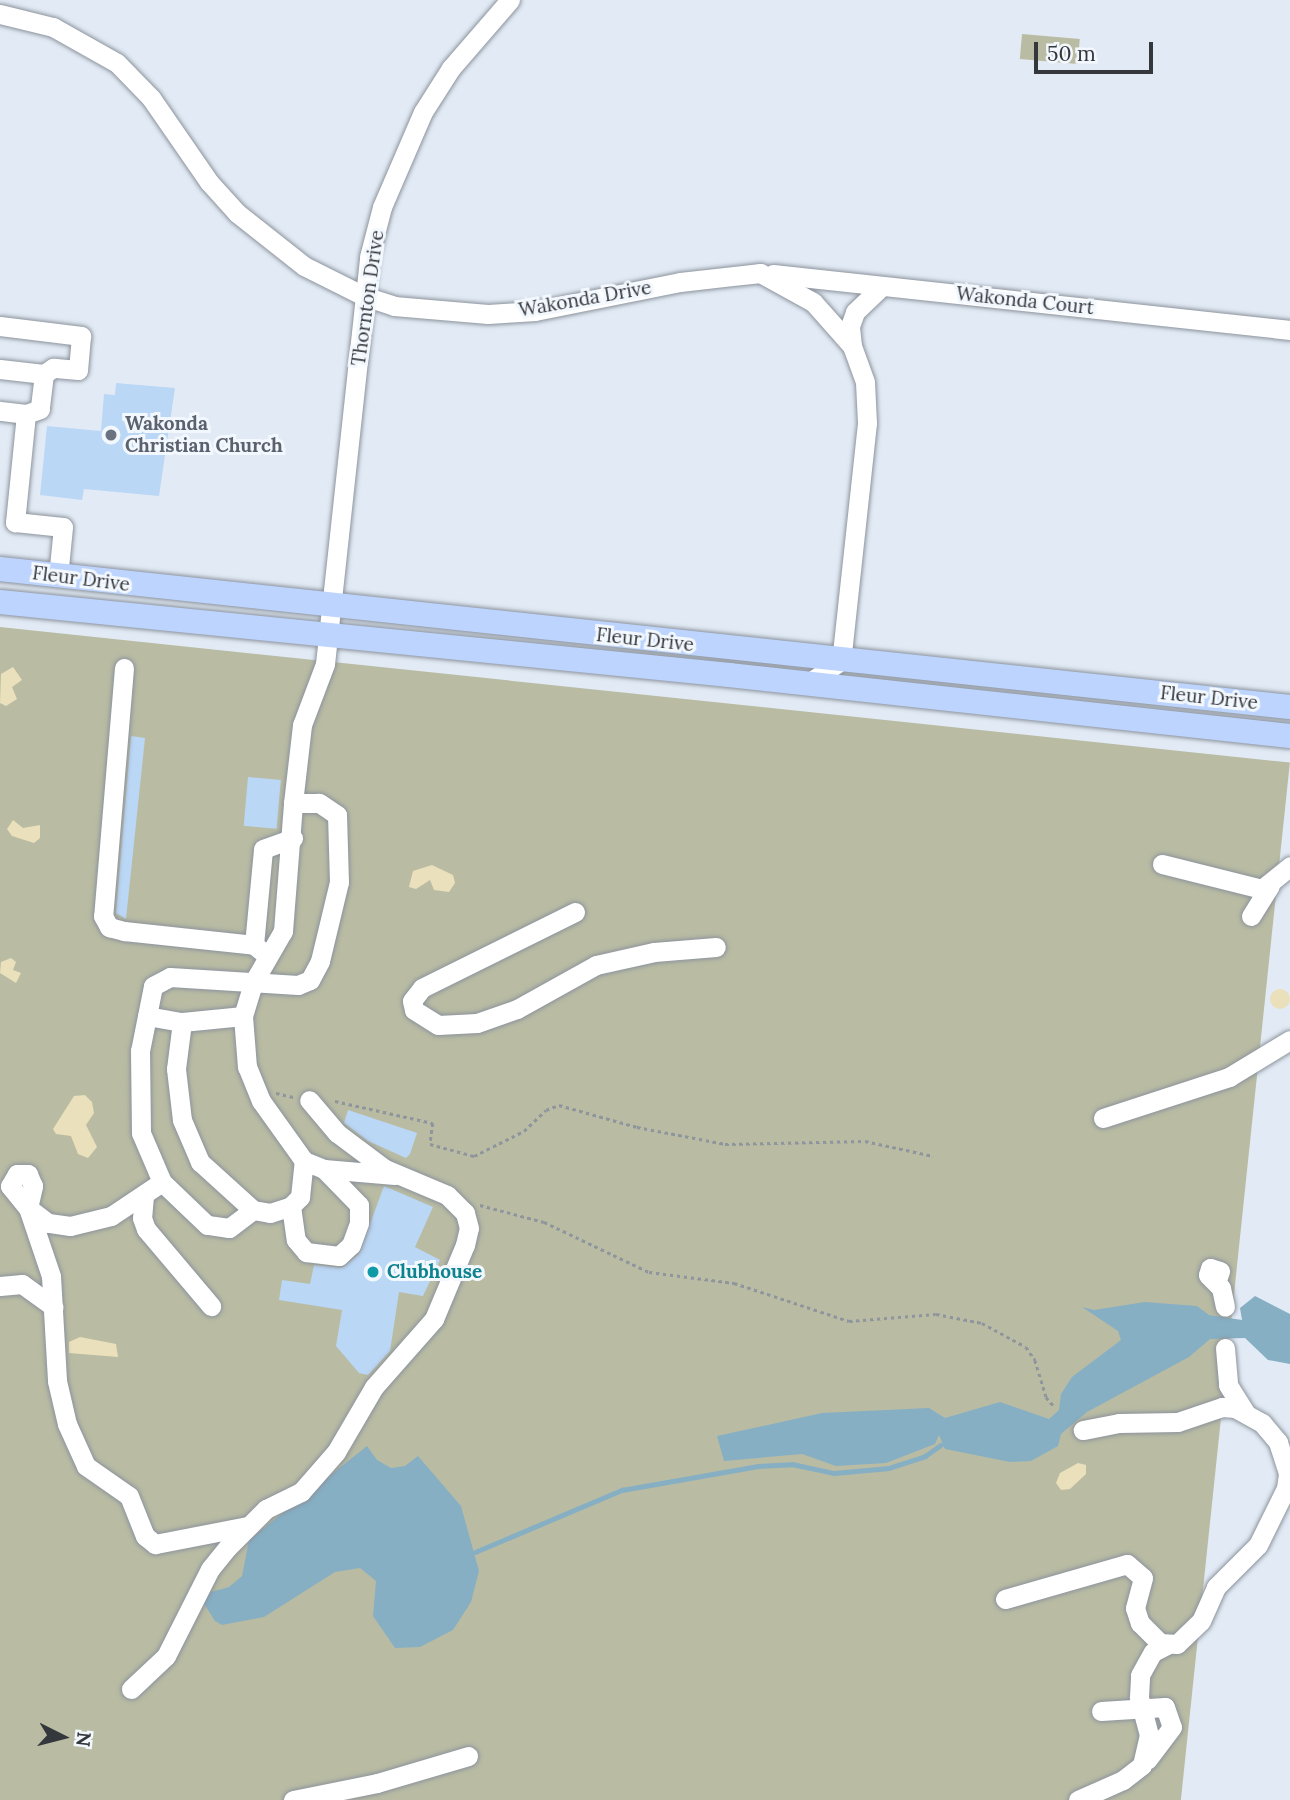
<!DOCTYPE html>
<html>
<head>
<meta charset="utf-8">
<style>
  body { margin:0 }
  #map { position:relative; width:1290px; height:1800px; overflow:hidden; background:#e2ebf5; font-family:Lora,serif }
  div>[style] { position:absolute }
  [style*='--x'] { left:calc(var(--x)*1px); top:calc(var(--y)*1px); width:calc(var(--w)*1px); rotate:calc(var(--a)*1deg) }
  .green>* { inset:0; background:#b9bca3; transform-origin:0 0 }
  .sand>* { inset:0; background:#eae0bb }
  .round { border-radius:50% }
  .water>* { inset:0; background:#86afc4 }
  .stream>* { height:4.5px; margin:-2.25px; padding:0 2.25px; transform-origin:2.25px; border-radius:2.25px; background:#86afc4 }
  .building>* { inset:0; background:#bbd7f6; transform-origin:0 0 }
  .path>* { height:2.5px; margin-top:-1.25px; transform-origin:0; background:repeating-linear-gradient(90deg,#8f959c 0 3.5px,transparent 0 7px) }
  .roads { filter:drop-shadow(0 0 2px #8c939d) drop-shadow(0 0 2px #8c939d) }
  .minor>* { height:19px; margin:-9.5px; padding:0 9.5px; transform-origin:9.5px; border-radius:9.5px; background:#fff }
  .major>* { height:24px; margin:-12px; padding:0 12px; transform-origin:12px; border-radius:12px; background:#bdd5fe }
  .dots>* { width:19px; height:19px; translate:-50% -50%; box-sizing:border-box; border:4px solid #f2f8fe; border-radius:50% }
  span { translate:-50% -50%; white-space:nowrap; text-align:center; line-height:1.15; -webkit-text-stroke:6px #f2f8fe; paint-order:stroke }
  .street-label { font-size:19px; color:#34373b }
  .worship-label { font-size:19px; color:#5b616d; font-weight:700 }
  .left { translate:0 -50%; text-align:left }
  .culture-label { font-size:19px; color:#0d838f; font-weight:700 }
  .north { position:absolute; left:28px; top:1702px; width:70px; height:70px; -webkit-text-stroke:5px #f2f8fe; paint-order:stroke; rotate:96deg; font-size:19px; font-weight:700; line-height:28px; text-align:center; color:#34373b }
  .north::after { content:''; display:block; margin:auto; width:24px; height:32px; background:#34373b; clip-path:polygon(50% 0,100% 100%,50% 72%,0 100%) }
  .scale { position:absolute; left:1034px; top:42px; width:119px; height:32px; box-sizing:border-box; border:4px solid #34373b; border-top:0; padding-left:9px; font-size:21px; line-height:24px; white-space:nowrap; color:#34373b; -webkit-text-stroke:5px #f2f8fe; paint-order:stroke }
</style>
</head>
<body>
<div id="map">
  <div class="green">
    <i style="left:1022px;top:34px;width:58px;height:25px;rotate:5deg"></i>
    <i style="left:0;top:627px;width:1297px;height:1173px;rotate:6deg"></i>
  </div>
  <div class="sand">
    <i style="clip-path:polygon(13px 667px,22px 680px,12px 687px,17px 699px,6px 706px,0 703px,1px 674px)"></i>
    <i style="clip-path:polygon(13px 820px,23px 828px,40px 825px,40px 838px,34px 843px,12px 836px,7px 829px)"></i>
    <i style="clip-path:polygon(432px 865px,453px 875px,455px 883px,449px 892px,434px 890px,430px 880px,416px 889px,409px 887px,413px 871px)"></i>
    <i style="clip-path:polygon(11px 958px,16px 962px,13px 970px,21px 973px,16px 983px,0 973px,1px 962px)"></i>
    <i class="round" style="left:1270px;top:989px;width:20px;height:20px"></i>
    <i style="clip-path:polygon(74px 1096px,85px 1095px,92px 1102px,94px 1113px,86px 1125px,97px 1147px,88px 1158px,78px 1154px,71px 1136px,56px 1134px,53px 1129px)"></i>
    <i style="clip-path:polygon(80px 1337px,116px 1344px,118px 1357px,69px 1353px,69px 1342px)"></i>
    <i style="clip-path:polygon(1078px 1463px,1086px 1465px,1086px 1474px,1070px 1489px,1061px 1490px,1056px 1483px,1060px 1473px)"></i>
  </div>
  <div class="water">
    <i style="clip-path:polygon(1255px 1296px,1290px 1314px,1290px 1364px,1268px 1360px,1245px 1338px,1210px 1339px,1189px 1357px,1087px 1412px,1061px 1434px,1058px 1446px,1031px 1461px,1010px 1462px,945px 1449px,939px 1435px,935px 1444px,886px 1463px,836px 1466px,802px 1454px,724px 1461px,717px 1436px,822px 1413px,929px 1408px,945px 1418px,1000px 1402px,1049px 1419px,1059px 1410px,1061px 1394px,1072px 1377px,1121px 1340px,1118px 1331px,1082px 1307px,1094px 1310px,1145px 1302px,1197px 1306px,1209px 1315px,1242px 1320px,1240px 1308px)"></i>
    <i style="clip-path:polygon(367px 1446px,377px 1460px,391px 1468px,405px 1466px,418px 1456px,461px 1506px,479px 1571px,471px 1602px,453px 1630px,420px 1647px,395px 1648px,373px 1616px,376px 1581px,360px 1568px,335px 1572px,264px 1617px,222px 1625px,215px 1621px,201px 1599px,204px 1594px,229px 1587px,242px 1576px,249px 1540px)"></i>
  </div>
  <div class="stream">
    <i style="--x:475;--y:1552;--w:160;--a:-22.9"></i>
    <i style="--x:622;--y:1490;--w:138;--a:-10"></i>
    <i style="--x:758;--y:1466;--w:34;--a:-3"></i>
    <i style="--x:792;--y:1464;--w:43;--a:12.1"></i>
    <i style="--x:834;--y:1473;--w:55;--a:-5.2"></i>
    <i style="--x:889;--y:1468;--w:38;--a:-18"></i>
    <i style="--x:925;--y:1456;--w:19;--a:-35"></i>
  </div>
  <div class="building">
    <i style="clip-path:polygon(116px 383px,175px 388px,159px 496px,84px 489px,82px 500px,40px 495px,47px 426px,101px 431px,104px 394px,115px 395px)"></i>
    <i style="clip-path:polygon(131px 736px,145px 738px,126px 919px,116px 913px)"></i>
    <i style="left:248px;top:777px;width:33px;height:49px;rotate:5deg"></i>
    <i style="clip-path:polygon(348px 1110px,417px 1133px,410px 1154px,406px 1158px,368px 1141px,344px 1123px)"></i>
    <i style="clip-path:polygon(384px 1186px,433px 1207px,415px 1247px,440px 1260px,423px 1296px,399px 1292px,390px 1351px,368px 1375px,359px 1373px,336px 1346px,342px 1310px,279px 1300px,282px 1280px,310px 1284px,314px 1265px,342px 1268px,359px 1254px)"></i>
  </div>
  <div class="path">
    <i style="--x:276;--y:1093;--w:18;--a:13"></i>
    <i style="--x:335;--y:1101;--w:100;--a:12.7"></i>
    <i style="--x:433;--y:1123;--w:21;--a:98"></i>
    <i style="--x:430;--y:1144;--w:46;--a:15.3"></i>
    <i style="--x:474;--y:1156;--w:56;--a:-26.6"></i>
    <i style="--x:524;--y:1131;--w:30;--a:-44"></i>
    <i style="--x:546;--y:1110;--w:14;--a:-21"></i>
    <i style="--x:559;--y:1105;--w:81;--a:15.8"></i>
    <i style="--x:637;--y:1127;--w:90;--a:10.9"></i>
    <i style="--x:725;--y:1144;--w:140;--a:-1.2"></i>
    <i style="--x:865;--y:1141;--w:70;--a:12.4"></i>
    <i style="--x:480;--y:1205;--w:66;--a:14.9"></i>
    <i style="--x:544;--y:1222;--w:116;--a:25.5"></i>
    <i style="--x:649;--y:1272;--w:86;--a:7.4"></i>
    <i style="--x:734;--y:1283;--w:121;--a:18.3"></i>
    <i style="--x:849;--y:1321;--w:87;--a:-4.6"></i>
    <i style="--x:936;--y:1314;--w:47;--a:11.1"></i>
    <i style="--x:982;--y:1323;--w:50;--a:28.6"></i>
    <i style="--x:1026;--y:1347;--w:16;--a:55"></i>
    <i style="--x:1035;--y:1360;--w:39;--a:73"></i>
    <i style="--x:1046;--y:1397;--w:11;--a:49"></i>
  </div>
  <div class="roads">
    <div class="minor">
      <i style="--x:0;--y:14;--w:55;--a:13.8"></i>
      <i style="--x:53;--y:27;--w:73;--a:29.4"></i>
      <i style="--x:117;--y:63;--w:49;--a:45.8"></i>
      <i style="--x:151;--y:98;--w:102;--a:55.4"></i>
      <i style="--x:209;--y:182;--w:42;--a:47.9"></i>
      <i style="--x:237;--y:213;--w:85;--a:38.3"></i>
      <i style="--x:304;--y:266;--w:67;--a:26.6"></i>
      <i style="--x:364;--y:296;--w:32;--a:18"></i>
      <i style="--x:394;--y:306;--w:94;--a:4.9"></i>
      <i style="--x:488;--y:314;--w:47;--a:-3.7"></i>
      <i style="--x:535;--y:311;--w:148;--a:-11.3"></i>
      <i style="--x:680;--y:282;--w:81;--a:-6.4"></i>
      <i style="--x:760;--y:273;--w:60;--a:28.7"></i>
      <i style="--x:813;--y:302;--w:59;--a:48.4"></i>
      <i style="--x:852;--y:346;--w:38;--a:70"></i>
      <i style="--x:865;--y:382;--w:41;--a:87.2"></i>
      <i style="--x:867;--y:423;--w:239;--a:96.2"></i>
      <i style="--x:841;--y:661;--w:41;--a:145.9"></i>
      <i style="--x:773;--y:274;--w:520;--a:6.18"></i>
      <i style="--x:0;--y:326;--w:82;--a:7"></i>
      <i style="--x:81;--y:336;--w:34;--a:95"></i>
      <i style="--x:78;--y:370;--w:25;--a:-175"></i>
      <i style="--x:53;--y:368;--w:11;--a:146"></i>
      <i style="--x:44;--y:374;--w:35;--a:97"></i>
      <i style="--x:40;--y:409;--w:15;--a:160"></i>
      <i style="--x:26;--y:414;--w:26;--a:-173"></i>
      <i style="--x:852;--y:346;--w:20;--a:-96"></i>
      <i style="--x:850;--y:326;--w:15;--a:-70"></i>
      <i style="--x:855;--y:312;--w:37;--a:-44"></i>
      <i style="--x:0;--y:369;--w:44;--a:6.5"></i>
      <i style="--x:26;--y:414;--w:109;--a:95.8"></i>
      <i style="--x:15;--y:522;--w:48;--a:5.9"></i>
      <i style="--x:63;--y:527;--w:50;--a:95.7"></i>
      <i style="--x:124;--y:668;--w:249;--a:94.8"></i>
      <i style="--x:103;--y:916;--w:13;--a:61"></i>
      <i style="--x:109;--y:927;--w:16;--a:15"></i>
      <i style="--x:124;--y:931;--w:131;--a:6.1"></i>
      <i style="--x:1162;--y:864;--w:103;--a:14"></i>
      <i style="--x:1262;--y:889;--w:36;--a:-39"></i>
      <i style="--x:575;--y:912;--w:171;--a:153.6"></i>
      <i style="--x:422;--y:988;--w:16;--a:128"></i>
      <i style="--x:412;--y:1001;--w:9;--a:77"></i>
      <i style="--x:414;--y:1010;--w:28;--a:32"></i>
      <i style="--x:438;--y:1025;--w:39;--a:-3"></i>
      <i style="--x:477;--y:1023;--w:42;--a:-19.3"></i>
      <i style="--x:517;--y:1009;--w:90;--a:-29.1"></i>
      <i style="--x:596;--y:965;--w:59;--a:-12.6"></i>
      <i style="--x:654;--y:952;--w:62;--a:-4.6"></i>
      <i style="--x:1251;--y:916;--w:36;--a:-58"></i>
      <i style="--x:264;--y:953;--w:13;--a:-141"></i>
      <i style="--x:254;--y:945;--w:96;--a:-84.6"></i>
      <i style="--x:263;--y:849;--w:32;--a:-20"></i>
      <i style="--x:147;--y:1016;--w:36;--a:10"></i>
      <i style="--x:243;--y:1016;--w:61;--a:174.4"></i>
      <i style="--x:182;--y:1022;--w:47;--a:97.3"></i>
      <i style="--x:176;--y:1069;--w:51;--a:83.3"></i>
      <i style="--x:182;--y:1120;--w:46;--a:66.8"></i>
      <i style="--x:200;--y:1162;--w:72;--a:42.2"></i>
      <i style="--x:253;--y:1210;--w:17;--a:10"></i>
      <i style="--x:270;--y:1213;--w:22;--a:-18"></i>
      <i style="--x:291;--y:1206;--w:13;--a:-45"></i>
      <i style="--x:300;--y:1197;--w:36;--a:-84"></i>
      <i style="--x:304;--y:1161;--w:74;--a:-125.6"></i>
      <i style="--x:261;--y:1101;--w:37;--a:-112"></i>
      <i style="--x:247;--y:1067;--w:51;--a:-94.5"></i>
      <i style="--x:243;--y:1016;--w:34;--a:-73"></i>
      <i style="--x:253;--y:983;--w:60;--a:-60"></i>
      <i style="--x:283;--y:931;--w:128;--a:-85.5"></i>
      <i style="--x:1103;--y:1118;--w:133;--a:-18"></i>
      <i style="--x:1229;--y:1077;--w:71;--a:-31.2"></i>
      <i style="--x:324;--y:1169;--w:71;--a:4.8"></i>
      <i style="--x:162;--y:1182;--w:61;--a:146.3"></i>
      <i style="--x:111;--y:1216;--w:42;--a:166.3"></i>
      <i style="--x:70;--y:1226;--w:22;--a:-172"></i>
      <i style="--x:48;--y:1223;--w:25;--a:-143"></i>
      <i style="--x:28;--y:1208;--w:23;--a:-77"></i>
      <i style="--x:33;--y:1186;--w:13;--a:-113"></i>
      <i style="--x:28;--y:1174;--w:11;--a:180"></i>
      <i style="--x:17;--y:1174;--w:14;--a:120"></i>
      <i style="--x:10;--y:1186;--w:28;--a:51"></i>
      <i style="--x:28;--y:1208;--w:72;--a:71.3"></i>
      <i style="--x:51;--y:1276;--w:105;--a:86.7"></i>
      <i style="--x:57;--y:1381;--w:44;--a:76.9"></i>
      <i style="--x:67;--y:1424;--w:46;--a:65.7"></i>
      <i style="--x:86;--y:1466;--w:52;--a:34.9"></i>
      <i style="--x:129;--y:1496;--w:43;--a:68.2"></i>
      <i style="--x:145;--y:1536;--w:13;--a:39"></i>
      <i style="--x:155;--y:1544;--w:95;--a:-11"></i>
      <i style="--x:144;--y:1196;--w:22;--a:95"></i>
      <i style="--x:142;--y:1218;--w:12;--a:70"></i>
      <i style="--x:146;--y:1229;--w:101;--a:49.8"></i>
      <i style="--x:291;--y:1206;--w:34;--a:82"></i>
      <i style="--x:296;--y:1240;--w:16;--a:50"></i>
      <i style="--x:306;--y:1252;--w:33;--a:7"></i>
      <i style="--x:339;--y:1256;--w:16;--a:-43"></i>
      <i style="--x:351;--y:1245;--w:23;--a:-70"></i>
      <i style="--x:359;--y:1223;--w:18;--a:-90"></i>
      <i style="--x:359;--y:1205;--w:50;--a:-134.2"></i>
      <i style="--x:324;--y:1169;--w:22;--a:-158"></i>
      <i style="--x:253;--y:1210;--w:30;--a:143"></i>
      <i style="--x:229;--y:1228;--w:22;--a:-172"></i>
      <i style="--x:207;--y:1225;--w:62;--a:-136.3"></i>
      <i style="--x:162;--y:1182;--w:53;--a:-113.2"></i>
      <i style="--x:141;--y:1133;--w:82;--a:-90.7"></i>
      <i style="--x:140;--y:1051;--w:66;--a:-78.7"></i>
      <i style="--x:153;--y:986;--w:19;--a:-28"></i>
      <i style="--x:170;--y:977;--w:128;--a:3.6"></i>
      <i style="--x:298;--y:985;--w:13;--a:-23"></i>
      <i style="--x:310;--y:980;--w:21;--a:-62"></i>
      <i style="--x:320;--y:961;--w:81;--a:-76.5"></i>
      <i style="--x:339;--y:882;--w:67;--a:-91.7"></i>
      <i style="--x:337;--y:815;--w:22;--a:-146"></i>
      <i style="--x:319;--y:803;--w:26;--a:180"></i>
      <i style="--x:293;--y:803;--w:79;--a:-83.4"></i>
      <i style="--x:302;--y:725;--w:65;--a:-69.3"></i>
      <i style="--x:325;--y:664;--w:409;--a:-83.8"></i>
      <i style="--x:369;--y:257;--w:52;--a:-75.4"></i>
      <i style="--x:382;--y:207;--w:103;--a:-66.7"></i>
      <i style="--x:423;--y:112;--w:52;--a:-57.5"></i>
      <i style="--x:451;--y:68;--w:90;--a:-49.1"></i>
      <i style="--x:1217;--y:1280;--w:9;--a:-72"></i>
      <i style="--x:1220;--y:1271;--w:10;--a:-163"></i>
      <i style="--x:1210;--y:1268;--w:7;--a:106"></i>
      <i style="--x:1208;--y:1275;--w:18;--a:45"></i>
      <i style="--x:1221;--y:1288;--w:19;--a:78"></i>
      <i style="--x:0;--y:1286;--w:22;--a:-5"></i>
      <i style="--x:22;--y:1284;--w:39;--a:36"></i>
      <i style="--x:1225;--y:1348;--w:37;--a:85"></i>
      <i style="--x:1228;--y:1385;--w:32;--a:58"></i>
      <i style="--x:1005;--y:1599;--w:127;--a:-16"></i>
      <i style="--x:1127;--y:1564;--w:21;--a:41"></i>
      <i style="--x:1143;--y:1578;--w:31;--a:105"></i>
      <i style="--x:1135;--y:1608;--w:16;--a:72"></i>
      <i style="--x:1140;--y:1623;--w:28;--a:45"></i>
      <i style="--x:1160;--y:1643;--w:17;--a:3"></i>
      <i style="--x:1177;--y:1644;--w:33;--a:-44"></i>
      <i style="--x:1201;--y:1621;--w:37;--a:-66"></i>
      <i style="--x:1216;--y:1587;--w:59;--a:-45"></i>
      <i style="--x:1258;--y:1545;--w:64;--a:-63.8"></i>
      <i style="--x:1286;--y:1488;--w:15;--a:-82"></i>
      <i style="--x:1288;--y:1473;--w:33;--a:-108"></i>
      <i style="--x:1278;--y:1442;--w:25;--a:-130"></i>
      <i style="--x:1262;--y:1423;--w:31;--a:-151"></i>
      <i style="--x:1235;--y:1408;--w:13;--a:-176"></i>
      <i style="--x:1222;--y:1407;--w:46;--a:161.2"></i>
      <i style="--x:1178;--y:1422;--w:59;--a:179"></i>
      <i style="--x:1119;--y:1423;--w:37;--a:169"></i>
      <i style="--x:131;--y:1689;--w:48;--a:-43.3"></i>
      <i style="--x:166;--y:1656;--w:97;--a:-63.2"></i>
      <i style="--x:210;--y:1569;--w:28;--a:-51"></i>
      <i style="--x:228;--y:1547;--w:54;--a:-45"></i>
      <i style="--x:266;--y:1509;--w:39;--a:-26"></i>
      <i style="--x:301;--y:1492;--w:53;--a:-48.8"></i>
      <i style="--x:336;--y:1452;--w:75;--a:-59.7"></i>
      <i style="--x:374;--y:1387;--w:91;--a:-48.6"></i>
      <i style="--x:434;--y:1319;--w:80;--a:-67.3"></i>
      <i style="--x:465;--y:1245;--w:17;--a:-77"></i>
      <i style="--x:469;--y:1228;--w:16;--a:-105"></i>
      <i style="--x:465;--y:1213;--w:25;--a:-135"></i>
      <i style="--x:447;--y:1195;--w:67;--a:-157.2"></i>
      <i style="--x:385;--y:1169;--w:60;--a:-143.1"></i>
      <i style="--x:337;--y:1133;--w:43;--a:-130.3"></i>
      <i style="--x:1101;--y:1711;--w:64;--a:-3.6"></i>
      <i style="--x:1165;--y:1707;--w:21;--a:71"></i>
      <i style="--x:1172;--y:1727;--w:41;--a:127.1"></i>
      <i style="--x:293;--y:1800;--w:86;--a:-11.4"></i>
      <i style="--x:377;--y:1783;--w:95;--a:-16.5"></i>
      <i style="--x:1078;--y:1800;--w:49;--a:-24"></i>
      <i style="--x:1123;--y:1780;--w:24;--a:-38"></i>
      <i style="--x:1142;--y:1765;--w:31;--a:-77"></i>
      <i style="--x:1149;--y:1735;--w:39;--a:-105"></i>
      <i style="--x:1139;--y:1697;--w:22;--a:-87"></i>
      <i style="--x:1140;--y:1675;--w:26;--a:-61"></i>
      <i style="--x:1153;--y:1652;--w:16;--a:-27"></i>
    </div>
    <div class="major">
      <i style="--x:0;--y:569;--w:1297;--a:6.11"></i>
      <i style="--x:0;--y:602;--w:733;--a:5.72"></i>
      <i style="--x:729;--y:675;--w:564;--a:6.21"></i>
    </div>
  </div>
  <div class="dots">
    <i style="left:111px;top:435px;background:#6b7280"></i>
    <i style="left:373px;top:1272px;background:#0f9aa8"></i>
  </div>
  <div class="street-label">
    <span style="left:368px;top:298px;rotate:-82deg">Thornton Drive</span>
    <span style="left:585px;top:299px;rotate:-10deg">Wakonda Drive</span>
    <span style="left:1025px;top:301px;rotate:6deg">Wakonda Court</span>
    <span style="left:81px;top:579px;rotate:7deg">Fleur Drive</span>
    <span style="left:645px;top:640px;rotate:6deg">Fleur Drive</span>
    <span style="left:1209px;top:698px;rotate:6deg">Fleur Drive</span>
  </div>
  <div class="worship-label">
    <span class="left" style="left:125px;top:435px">Wakonda<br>Christian Church</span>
  </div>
  <div class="culture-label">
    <span class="left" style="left:387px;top:1272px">Clubhouse</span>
  </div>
  <div class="north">N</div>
  <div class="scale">50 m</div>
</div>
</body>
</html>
